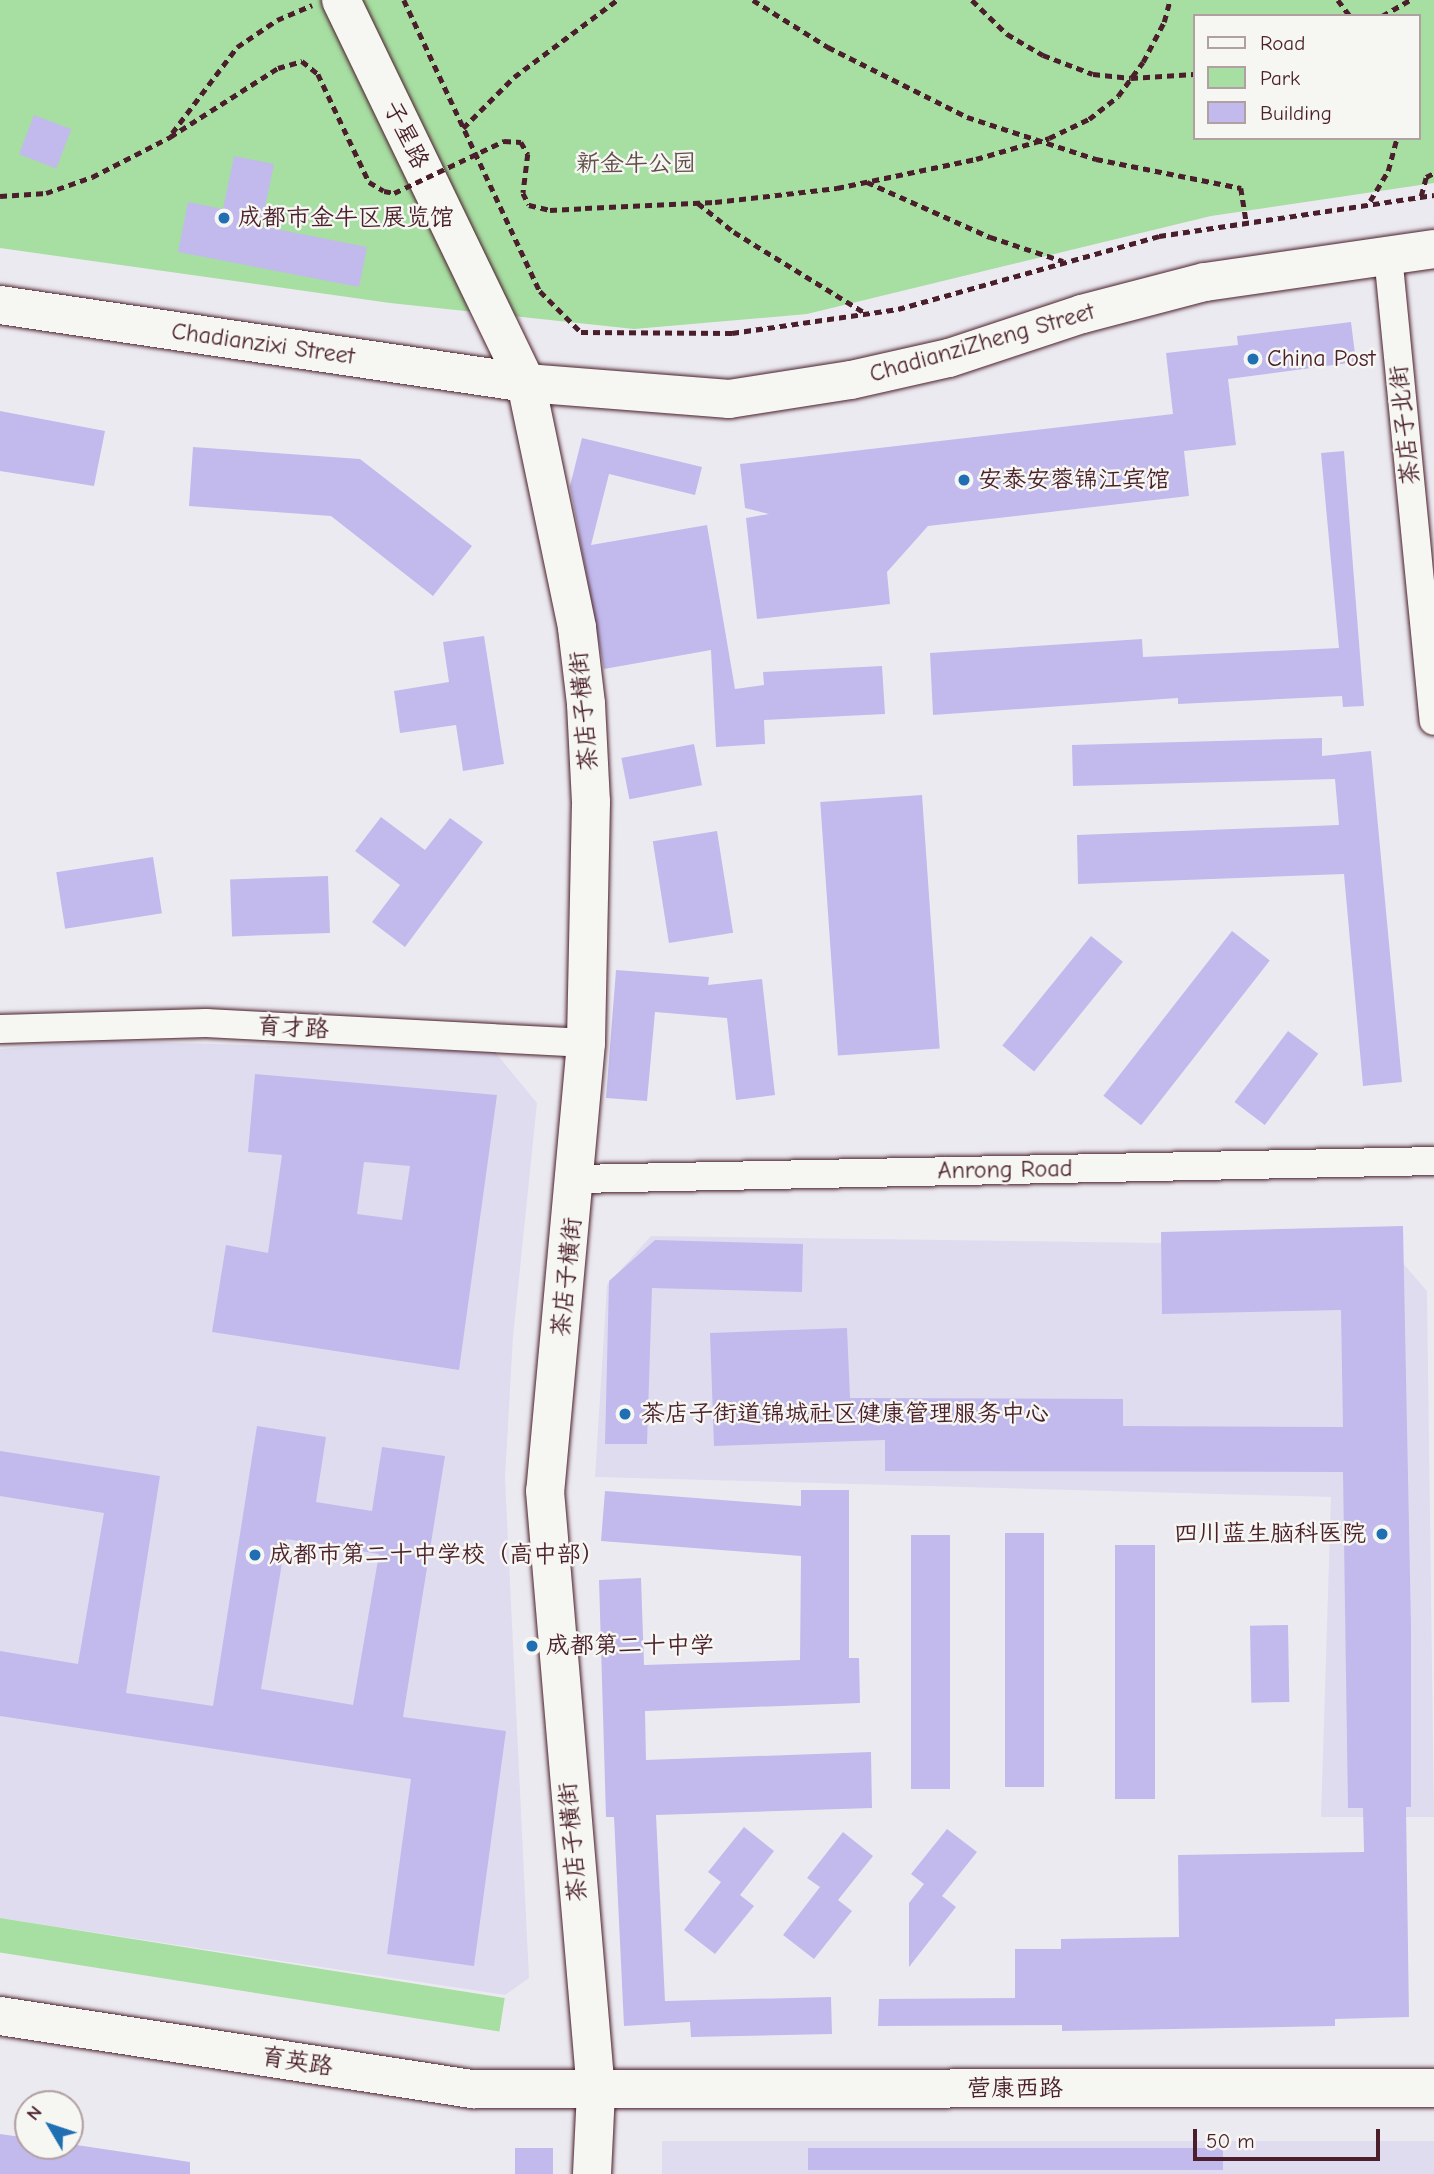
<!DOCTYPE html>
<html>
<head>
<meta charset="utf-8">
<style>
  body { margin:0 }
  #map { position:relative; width:1434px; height:2174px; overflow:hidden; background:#eceaf1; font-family:"Comic Neue","LXGW WenKai TC",sans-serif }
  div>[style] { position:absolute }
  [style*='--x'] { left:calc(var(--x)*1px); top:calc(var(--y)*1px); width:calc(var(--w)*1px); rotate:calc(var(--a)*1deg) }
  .built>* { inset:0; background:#dfdcf0; transform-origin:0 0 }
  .green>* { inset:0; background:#a7dea2; transform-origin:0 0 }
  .building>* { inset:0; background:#c2baec; transform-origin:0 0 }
  .path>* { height:4.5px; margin-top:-2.25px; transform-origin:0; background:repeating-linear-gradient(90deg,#4a1f2b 0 7px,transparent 0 12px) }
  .roads { filter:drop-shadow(0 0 2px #4a1f2b) drop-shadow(0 0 2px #4a1f2b) }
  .street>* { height:28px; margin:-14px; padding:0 14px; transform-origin:14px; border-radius:14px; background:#f6f6f2 }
  .secondary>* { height:38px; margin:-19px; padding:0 19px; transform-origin:19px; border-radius:19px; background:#f6f6f2 }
  .path-bridge>* { height:4.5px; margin-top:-2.25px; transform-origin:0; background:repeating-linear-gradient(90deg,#4a1f2b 0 7px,transparent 0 12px) }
  .dots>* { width:19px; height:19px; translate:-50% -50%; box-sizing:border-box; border:4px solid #f6f6f2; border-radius:50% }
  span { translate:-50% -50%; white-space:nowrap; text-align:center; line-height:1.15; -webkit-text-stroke:5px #f6f6f2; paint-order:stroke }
  .street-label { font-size:24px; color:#4a1f2b }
  .park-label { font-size:24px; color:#614f49 }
  .poi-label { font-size:24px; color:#4a1f2b }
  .left { translate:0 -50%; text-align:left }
  .right { translate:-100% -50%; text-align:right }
  .legend { position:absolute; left:1193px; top:14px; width:228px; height:126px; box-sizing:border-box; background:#f6f6f2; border:2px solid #b1a0a2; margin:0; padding:9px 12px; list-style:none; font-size:21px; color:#4a1f2b }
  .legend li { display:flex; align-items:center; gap:14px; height:35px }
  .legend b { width:35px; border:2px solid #b1a0a2 }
  .north { position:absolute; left:14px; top:2090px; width:70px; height:70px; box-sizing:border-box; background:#f6f6f2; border:2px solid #b1a0a2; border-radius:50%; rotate:309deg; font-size:19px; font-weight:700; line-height:28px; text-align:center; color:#4a1f2b }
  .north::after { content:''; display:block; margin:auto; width:24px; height:32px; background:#1f6fb2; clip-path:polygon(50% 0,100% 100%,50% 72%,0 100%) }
  .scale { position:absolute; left:1193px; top:2129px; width:187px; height:32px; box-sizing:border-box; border:4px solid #4a1f2b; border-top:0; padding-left:9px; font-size:21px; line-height:24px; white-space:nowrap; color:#4a1f2b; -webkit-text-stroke:5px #f6f6f2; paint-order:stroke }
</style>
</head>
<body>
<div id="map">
  <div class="built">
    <i style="clip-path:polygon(106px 1041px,495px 1052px,537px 1103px,513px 1337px,505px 1478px,529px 1978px,505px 1995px,0 1918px,0 1049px)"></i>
    <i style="clip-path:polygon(651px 1236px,1388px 1246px,1427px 1291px,1434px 1817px,1321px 1817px,1331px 1497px,595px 1477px,607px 1285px)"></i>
    <i style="left:662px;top:2141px;width:772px;height:43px"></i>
  </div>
  <div class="green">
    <i style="clip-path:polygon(evenodd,0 0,1434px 0,1434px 183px,1211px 216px,807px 314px,634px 329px,390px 303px,0 248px,0 0,1194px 16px,1418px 16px,1418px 138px,1194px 138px,1194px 16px)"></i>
    <i style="left:0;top:1918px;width:511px;height:34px;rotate:9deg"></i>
  </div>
  <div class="building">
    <i style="left:34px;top:115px;width:40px;height:42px;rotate:21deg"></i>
    <i style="clip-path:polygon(234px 156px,274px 164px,261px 226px,367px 247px,359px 287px,178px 252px,188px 202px,223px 209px)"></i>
    <i style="clip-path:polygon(1351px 322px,1356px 362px,1228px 379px,1236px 445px,1184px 451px,1189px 496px,928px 526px,887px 572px,890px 604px,757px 619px,746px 518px,769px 514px,745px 508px,740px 464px,1173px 414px,1166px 353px,1238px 345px,1237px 336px)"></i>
    <i style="clip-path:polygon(0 411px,105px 431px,94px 486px,0 471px)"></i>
    <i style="clip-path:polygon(582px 438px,702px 467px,695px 495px,609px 474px,591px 545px,707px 525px,735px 689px,764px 685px,763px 672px,882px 666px,885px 714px,764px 720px,765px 744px,716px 747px,711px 650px,604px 669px,570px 486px)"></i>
    <i style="clip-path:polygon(193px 447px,360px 459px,472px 546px,433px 596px,331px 516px,189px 506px)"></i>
    <i style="clip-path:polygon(1344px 451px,1364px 706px,1343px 707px,1342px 696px,1178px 704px,1178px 698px,933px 715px,930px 653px,1142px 639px,1143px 657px,1339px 648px,1321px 453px)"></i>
    <i style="clip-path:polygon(484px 636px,504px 764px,463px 771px,456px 725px,400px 733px,394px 691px,449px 682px,443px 642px)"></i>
    <i style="clip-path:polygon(1322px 738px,1322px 756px,1371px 751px,1402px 1082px,1363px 1086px,1344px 874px,1078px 884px,1077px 835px,1339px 825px,1335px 779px,1073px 786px,1072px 745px)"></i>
    <i style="left:694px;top:744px;width:42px;height:74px;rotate:79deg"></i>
    <i style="left:922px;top:795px;width:254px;height:102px;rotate:86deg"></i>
    <i style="clip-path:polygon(381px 817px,425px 850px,450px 818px,483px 842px,405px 947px,372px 922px,400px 885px,355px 851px)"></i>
    <i style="left:717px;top:831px;width:103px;height:65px;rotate:81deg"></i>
    <i style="left:153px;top:857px;width:57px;height:98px;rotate:81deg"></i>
    <i style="left:328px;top:876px;width:57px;height:98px;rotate:88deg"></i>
    <i style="left:1232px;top:931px;width:48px;height:209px;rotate:38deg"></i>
    <i style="left:1091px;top:936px;width:41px;height:141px;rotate:39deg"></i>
    <i style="clip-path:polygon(616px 970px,709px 977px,708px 985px,762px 979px,775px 1095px,736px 1100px,727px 1018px,655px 1012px,647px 1101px,606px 1098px)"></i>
    <i style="left:1288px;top:1031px;width:38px;height:89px;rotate:37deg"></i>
    <i style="clip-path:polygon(evenodd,255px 1074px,497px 1095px,459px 1370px,212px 1332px,226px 1245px,268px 1253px,282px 1155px,248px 1152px,255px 1074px,364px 1162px,410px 1166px,402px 1220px,357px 1214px,364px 1162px)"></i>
    <i style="clip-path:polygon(1403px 1226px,1411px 1627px,1411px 1807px,1406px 1807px,1409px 2017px,1335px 2019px,1335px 2026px,1062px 2031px,1062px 2025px,878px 2026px,879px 1999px,1015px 1998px,1015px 1949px,1061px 1949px,1061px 1939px,1179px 1937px,1178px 1855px,1364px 1852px,1363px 1808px,1348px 1808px,1343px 1472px,885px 1471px,885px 1440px,714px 1446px,710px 1333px,847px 1328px,850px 1398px,1123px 1399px,1123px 1426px,1343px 1427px,1341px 1310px,1162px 1314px,1161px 1232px)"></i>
    <i style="clip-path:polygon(655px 1240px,803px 1244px,802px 1292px,652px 1288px,647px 1444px,605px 1444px,609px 1281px)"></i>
    <i style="clip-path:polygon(evenodd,257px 1426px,326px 1437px,316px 1502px,372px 1511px,382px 1447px,445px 1456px,403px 1717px,506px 1731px,474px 1966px,387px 1954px,411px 1779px,0 1716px,0 1651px,78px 1664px,104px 1513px,0 1496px,0 1451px,160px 1476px,126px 1693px,213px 1706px,257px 1426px,286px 1539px,379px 1554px,353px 1705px,261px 1689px,286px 1539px)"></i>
    <i style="clip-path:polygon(801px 1490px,849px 1490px,849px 1658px,859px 1658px,860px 1703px,645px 1711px,646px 1760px,871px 1752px,872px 1808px,656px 1815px,665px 2001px,831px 1997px,832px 2034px,691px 2037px,690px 2022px,624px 2026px,614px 1817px,606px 1817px,599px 1580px,641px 1578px,644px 1665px,800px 1660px,801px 1556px,601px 1541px,605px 1491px,801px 1506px)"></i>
    <i style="left:1005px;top:1533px;width:39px;height:254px"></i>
    <i style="left:911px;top:1535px;width:39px;height:254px"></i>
    <i style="left:1115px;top:1545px;width:40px;height:254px"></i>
    <i style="left:1288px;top:1625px;width:77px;height:38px;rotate:89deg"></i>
    <i style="clip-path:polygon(744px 1827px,774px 1851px,740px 1895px,754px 1906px,715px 1954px,684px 1930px,721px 1882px,708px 1872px)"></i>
    <i style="clip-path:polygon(947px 1829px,977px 1852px,942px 1896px,956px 1907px,909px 1967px,909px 1903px,924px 1884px,911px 1874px)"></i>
    <i style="clip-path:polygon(843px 1832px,873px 1856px,838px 1900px,852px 1911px,814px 1959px,783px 1935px,820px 1887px,807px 1878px)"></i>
    <i style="clip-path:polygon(0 2134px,28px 2138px,28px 2146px,70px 2144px,190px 2162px,190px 2174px,0 2174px)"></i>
    <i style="left:515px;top:2148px;width:38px;height:26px"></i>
    <i style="left:1223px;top:2148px;width:22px;height:415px;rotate:90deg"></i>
  </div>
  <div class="path">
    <i style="--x:404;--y:0;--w:321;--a:65"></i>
    <i style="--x:540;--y:291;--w:58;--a:45"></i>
    <i style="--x:581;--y:332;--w:151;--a:0.4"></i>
    <i style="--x:732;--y:333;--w:168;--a:-8.2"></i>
    <i style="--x:898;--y:309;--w:271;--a:-15.6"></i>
    <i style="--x:1159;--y:236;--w:278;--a:-8.5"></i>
    <i style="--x:753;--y:0;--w:89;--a:32.1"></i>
    <i style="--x:828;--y:47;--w:156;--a:26.7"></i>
    <i style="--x:967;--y:117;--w:136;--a:18"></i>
    <i style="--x:1096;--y:159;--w:148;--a:11.3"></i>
    <i style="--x:1241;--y:188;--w:32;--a:81"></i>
    <i style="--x:972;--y:0;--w:49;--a:44.2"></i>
    <i style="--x:1007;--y:34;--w:42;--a:30.3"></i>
    <i style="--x:1043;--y:55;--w:53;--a:20.8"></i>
    <i style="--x:1093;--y:74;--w:38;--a:6"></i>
    <i style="--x:1131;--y:78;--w:63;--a:-3.6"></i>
    <i style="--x:1338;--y:0;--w:20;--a:53"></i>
    <i style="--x:1382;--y:16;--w:32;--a:-30"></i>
    <i style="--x:463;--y:128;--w:72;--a:-45"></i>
    <i style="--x:514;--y:77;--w:129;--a:-36.8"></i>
    <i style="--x:172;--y:133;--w:108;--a:-52.9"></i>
    <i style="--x:237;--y:47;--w:48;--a:-34"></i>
    <i style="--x:277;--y:20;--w:38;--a:-23"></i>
    <i style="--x:867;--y:182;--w:135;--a:24.1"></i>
    <i style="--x:990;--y:237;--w:77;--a:18.2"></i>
    <i style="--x:0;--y:196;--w:46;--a:-3.7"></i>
    <i style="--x:46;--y:193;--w:49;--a:-19.2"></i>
    <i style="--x:92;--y:177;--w:88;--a:-27.1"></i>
    <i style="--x:170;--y:137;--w:128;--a:-32.6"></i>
    <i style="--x:278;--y:68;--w:25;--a:-16"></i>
    <i style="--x:1421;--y:196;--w:20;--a:-75"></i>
    <i style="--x:1426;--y:177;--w:9;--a:-27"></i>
    <i style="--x:1370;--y:201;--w:35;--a:-59"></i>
    <i style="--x:1388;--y:171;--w:34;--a:-75"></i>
    <i style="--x:698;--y:203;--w:46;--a:38.9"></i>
    <i style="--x:734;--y:232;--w:154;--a:31.7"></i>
    <i style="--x:585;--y:208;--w:130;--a:-2.6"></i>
    <i style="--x:715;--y:202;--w:123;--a:-6.5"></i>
    <i style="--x:837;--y:188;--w:142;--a:-11.8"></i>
    <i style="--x:976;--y:159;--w:76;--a:-16"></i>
    <i style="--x:1049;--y:138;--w:44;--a:-25.4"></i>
    <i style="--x:1089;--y:119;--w:37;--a:-38"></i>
    <i style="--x:1118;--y:96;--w:42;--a:-53.7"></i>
    <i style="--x:1143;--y:62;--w:45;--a:-62.3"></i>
    <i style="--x:1164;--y:22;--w:23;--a:-75"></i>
  </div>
  <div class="roads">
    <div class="street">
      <i style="--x:1388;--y:255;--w:468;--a:84.4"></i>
      <i style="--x:0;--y:1029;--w:206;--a:-1.7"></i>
      <i style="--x:206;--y:1023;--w:381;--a:3"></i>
      <i style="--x:577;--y:1179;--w:857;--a:-1.2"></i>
    </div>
    <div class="secondary">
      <i style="--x:341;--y:0;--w:425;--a:64.2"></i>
      <i style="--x:526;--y:383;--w:250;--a:78.2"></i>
      <i style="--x:577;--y:628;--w:77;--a:83.2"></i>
      <i style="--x:586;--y:704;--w:98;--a:87.1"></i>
      <i style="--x:591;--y:802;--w:241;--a:91.2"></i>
      <i style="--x:586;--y:1043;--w:450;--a:95.2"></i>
      <i style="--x:545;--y:1491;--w:603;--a:85.15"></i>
      <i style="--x:596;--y:2092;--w:82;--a:92.8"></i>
      <i style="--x:0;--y:305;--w:532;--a:8.43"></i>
      <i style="--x:526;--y:383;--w:204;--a:4.5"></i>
      <i style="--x:729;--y:399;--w:123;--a:-8.9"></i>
      <i style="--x:851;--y:380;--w:100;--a:-12.7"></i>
      <i style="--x:949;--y:358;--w:140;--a:-18.3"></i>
      <i style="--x:1082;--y:314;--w:127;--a:-14.6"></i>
      <i style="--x:1205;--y:282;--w:231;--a:-8.2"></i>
      <i style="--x:0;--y:2016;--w:479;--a:8.8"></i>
      <i style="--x:473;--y:2089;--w:961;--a:-0.06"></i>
    </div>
  </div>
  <div class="path-bridge">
    <i style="--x:302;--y:61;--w:21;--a:39"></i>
    <i style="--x:318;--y:74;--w:119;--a:64.7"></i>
    <i style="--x:369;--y:182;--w:17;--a:31"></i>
    <i style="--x:384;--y:191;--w:10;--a:11"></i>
    <i style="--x:394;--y:193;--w:122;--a:-25.3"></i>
    <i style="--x:504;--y:141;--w:17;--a:3"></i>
    <i style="--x:521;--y:142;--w:14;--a:60"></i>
    <i style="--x:528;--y:154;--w:39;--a:97"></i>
    <i style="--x:523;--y:193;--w:13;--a:63"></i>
    <i style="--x:529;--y:205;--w:22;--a:13"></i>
    <i style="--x:550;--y:210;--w:35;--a:-3"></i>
  </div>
  <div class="dots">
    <i style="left:224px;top:218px;background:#1f6fb2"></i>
    <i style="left:1253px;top:359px;background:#1f6fb2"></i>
    <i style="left:964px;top:480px;background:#1f6fb2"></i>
    <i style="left:625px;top:1414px;background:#1f6fb2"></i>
    <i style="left:1382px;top:1534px;background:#1f6fb2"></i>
    <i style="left:255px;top:1555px;background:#1f6fb2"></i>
    <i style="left:532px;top:1646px;background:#1f6fb2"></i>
  </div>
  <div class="street-label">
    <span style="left:406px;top:135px;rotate:64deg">子星路</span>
    <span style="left:982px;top:343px;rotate:-16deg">ChadianziZheng Street</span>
    <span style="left:263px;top:344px;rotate:8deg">Chadianzixi Street</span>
    <span style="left:1405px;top:425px;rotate:-96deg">茶店子北街</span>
    <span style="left:584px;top:711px;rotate:-95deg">茶店子横街</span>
    <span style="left:293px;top:1028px;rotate:3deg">育才路</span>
    <span style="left:1005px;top:1170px;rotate:-1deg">Anrong Road</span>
    <span style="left:567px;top:1277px;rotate:-84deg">茶店子横街</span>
    <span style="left:573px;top:1842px;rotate:-95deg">茶店子横街</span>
    <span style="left:297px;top:2062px;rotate:9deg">育英路</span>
    <span style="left:1015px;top:2089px">营康西路</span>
  </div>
  <div class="park-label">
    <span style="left:636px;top:164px">新金牛公园</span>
  </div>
  <div class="poi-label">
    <span class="left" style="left:238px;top:218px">成都市金牛区展览馆</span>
    <span class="left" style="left:1267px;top:359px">China Post</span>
    <span class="left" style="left:978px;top:480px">安泰安蓉锦江宾馆</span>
    <span class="left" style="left:641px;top:1414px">茶店子街道锦城社区健康管理服务中心</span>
    <span class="right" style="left:1366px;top:1534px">四川蓝生脑科医院</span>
    <span class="left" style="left:269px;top:1555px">成都市第二十中学校（高中部）</span>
    <span class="left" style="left:546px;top:1646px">成都第二十中学</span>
  </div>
  <ul class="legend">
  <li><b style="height:9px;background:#f6f6f2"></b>Road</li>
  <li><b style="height:19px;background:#a7dea2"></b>Park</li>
  <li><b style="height:19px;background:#c2baec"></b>Building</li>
  </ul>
  <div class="north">N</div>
  <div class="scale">50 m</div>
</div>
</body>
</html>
